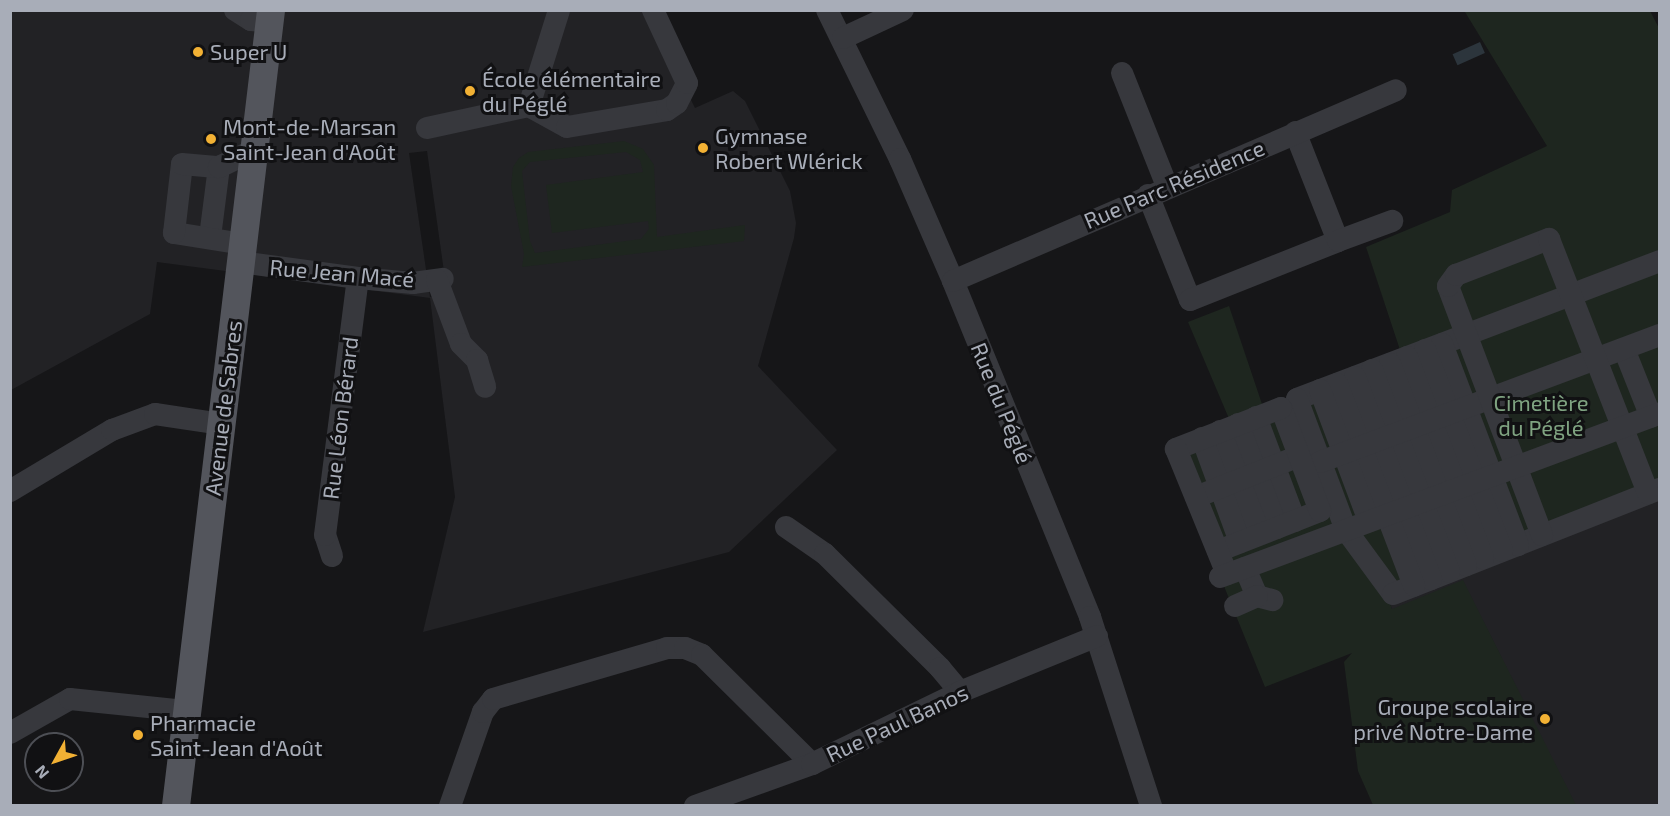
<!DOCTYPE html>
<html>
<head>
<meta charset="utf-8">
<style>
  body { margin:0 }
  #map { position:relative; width:1670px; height:816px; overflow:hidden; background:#161618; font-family:"Exo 2",sans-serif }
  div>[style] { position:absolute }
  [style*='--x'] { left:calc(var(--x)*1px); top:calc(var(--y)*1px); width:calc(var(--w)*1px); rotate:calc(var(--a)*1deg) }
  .built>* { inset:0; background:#222225 }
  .green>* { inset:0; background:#1e261f }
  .water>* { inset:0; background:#2c353c; transform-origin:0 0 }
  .minor>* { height:22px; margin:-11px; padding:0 11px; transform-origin:11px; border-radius:11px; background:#37383d }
  .major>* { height:28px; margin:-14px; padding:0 14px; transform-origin:14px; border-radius:14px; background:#53555c }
  .dots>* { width:16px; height:16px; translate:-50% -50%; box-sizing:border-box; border:3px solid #111113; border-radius:50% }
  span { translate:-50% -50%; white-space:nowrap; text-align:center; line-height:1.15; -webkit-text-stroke:6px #111113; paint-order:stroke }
  .poi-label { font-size:22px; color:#a8adb8 }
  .left { translate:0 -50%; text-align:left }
  .right { translate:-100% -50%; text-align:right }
  .street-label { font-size:22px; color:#a8adb8 }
  .park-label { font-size:22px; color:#7fa381 }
  .frame { position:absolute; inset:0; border:12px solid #a8adb8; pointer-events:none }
  .north { position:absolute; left:24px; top:732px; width:60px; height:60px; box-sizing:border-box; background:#111113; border:2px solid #4d4f55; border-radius:50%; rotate:230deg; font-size:16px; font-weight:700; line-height:24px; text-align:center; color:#a8adb8 }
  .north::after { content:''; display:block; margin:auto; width:21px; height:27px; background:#f2b134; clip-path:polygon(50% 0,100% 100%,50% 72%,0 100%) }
</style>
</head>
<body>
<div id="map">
  <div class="built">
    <i style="clip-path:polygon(evenodd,11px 11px,647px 11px,695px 108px,733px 91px,745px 101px,790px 191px,796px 223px,794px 238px,758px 366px,837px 450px,729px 552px,423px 632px,455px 497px,430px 298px,157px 262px,150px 314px,11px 390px,11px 11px,427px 151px,447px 293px,430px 297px,409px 153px,427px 151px)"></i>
    <i style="clip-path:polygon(1659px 495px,1659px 805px,1462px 805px,1389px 601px)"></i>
  </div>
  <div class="green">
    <i style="clip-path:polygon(1458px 11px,1650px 11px,1660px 30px,1659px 495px,1389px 601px,1392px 609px,1463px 580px,1576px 805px,1373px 805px,1358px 771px,1344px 662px,1352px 653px,1265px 687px,1167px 446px,1230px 421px,1188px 322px,1229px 306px,1263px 407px,1401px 353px,1366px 247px,1450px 212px,1452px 190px,1547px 146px,1465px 12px)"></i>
    <i style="clip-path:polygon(evenodd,624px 141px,643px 149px,654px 165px,657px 237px,745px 225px,744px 241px,522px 267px,524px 254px,511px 186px,513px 167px,519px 158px,528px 152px,624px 141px,626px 152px,640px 160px,643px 172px,546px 185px,552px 233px,648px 221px,649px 229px,641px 239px,535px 253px,530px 241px,522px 171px,530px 162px,626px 152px)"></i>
  </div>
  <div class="water">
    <i style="left:1480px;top:42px;width:12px;height:30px;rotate:66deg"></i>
  </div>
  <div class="minor">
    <i style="--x:235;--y:10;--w:19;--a:32"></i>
    <i style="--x:251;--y:20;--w:19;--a:6"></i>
    <i style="--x:827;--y:10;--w:166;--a:63.9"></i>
    <i style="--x:900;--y:159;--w:133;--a:66.5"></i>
    <i style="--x:953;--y:281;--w:363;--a:67.8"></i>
    <i style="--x:1090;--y:617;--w:199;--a:72.1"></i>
    <i style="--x:843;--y:38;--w:66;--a:-25"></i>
    <i style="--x:1122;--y:73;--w:122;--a:68.3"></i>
    <i style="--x:529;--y:106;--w:101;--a:-72.6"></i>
    <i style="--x:427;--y:128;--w:104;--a:-12.2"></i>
    <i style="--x:529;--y:106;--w:43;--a:28.9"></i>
    <i style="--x:567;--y:127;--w:101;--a:-9.6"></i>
    <i style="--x:667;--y:110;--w:12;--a:-35"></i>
    <i style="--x:677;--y:103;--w:22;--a:-63"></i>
    <i style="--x:687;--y:83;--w:81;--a:-115"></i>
    <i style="--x:1148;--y:195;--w:113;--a:68.2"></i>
    <i style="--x:1190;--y:300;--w:159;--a:-21.7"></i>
    <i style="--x:1338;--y:241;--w:117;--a:-111.5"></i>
    <i style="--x:210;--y:237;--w:71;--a:-82.7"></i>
    <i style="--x:1338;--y:241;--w:58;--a:-20.3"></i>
    <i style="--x:243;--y:244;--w:70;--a:-170.9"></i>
    <i style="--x:174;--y:233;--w:69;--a:-83.4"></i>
    <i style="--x:182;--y:164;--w:37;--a:5"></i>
    <i style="--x:219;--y:167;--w:39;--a:-26"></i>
    <i style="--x:1660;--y:261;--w:388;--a:159.2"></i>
    <i style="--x:1297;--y:399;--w:140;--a:69.5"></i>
    <i style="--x:1346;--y:530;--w:79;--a:53.7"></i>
    <i style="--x:1393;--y:594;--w:287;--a:-21.5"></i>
    <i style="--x:241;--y:262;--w:118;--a:7.8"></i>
    <i style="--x:358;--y:278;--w:55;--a:5.2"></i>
    <i style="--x:413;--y:283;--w:30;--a:-8"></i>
    <i style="--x:437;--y:280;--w:68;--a:69.4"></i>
    <i style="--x:461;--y:344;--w:23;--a:45"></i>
    <i style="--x:477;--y:360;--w:28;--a:73"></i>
    <i style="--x:953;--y:281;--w:482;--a:-23.3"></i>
    <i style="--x:1442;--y:344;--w:215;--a:69.3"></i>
    <i style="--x:1624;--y:349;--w:73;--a:68.3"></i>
    <i style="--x:1425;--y:350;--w:215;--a:69"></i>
    <i style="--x:1407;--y:357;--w:215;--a:69.3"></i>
    <i style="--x:1390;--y:364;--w:215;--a:69.3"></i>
    <i style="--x:1372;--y:370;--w:216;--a:69.1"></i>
    <i style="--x:1355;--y:377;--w:216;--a:69.4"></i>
    <i style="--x:1337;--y:384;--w:216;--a:69.1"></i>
    <i style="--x:1320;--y:390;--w:140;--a:69.5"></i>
    <i style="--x:1256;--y:417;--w:111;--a:69.4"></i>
    <i style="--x:1238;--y:424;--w:111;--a:69.4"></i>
    <i style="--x:1220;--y:431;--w:110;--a:68.8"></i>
    <i style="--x:1202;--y:438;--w:111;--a:69.9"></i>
    <i style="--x:1320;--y:462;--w:363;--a:-20.5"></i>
    <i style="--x:10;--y:491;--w:119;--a:-30.9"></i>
    <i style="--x:112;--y:430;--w:46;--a:-20.4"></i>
    <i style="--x:155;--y:414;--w:68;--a:8.5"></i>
    <i style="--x:1196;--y:497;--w:111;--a:-21.7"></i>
    <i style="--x:786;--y:527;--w:47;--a:34.7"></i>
    <i style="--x:825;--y:554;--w:162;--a:44.7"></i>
    <i style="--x:940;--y:668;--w:31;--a:50"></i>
    <i style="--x:1542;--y:535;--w:266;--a:-110.7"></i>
    <i style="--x:1448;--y:286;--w:14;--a:-54"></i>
    <i style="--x:1456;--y:275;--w:100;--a:-21.2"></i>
    <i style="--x:1549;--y:239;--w:273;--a:68.7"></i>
    <i style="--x:1218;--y:551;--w:110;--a:-21.4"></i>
    <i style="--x:1320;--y:511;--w:110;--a:-110.7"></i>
    <i style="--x:1281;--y:408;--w:113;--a:158.7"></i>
    <i style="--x:1176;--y:449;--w:135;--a:67.8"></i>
    <i style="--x:332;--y:556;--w:22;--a:-108"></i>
    <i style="--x:325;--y:535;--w:259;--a:-82.7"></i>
    <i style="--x:1245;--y:568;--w:30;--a:67"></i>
    <i style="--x:1257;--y:596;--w:16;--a:15"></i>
    <i style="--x:1220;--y:577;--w:470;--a:-20.4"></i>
    <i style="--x:1235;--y:606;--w:24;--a:-24"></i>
    <i style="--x:10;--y:733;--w:69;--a:-29.5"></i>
    <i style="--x:70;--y:699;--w:118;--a:5.9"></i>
    <i style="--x:450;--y:806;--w:100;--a:-70.7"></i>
    <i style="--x:483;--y:712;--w:16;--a:-52"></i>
    <i style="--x:493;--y:699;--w:181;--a:-16.3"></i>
    <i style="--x:667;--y:648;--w:18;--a:0"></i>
    <i style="--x:685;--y:648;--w:18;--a:22"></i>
    <i style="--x:702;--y:655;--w:155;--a:44.7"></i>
    <i style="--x:695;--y:806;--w:124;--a:-19.7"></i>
    <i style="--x:812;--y:764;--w:165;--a:-25.9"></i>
    <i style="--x:960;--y:692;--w:148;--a:-22.2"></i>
  </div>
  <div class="major">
    <i style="--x:176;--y:806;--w:802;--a:-83.19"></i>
  </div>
  <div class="dots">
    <i style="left:198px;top:52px;background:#f2b134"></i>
    <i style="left:470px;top:91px;background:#f2b134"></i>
    <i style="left:211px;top:139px;background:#f2b134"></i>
    <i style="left:703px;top:148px;background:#f2b134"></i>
    <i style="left:1545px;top:719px;background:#f2b134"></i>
    <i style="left:138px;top:735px;background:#f2b134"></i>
  </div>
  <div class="poi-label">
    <span class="left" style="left:210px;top:52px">Super U</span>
    <span class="left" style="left:482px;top:91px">École élémentaire<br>du Péglé</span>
    <span class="left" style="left:223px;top:139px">Mont-de-Marsan<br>Saint-Jean d'Août</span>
    <span class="left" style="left:715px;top:148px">Gymnase<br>Robert Wlérick</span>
    <span class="right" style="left:1533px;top:719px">Groupe scolaire<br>privé Notre-Dame</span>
    <span class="left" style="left:150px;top:735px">Pharmacie<br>Saint-Jean d'Août</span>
  </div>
  <div class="street-label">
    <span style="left:1174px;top:184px;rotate:-23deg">Rue Parc Résidence</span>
    <span style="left:342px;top:273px;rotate:5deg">Rue Jean Macé</span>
    <span style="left:1002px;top:403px;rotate:68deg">Rue du Péglé</span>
    <span style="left:223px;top:408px;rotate:-83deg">Avenue de Sabres</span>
    <span style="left:340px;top:418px;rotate:-83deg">Rue Léon Bérard</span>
    <span style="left:897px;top:723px;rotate:-25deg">Rue Paul Banos</span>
  </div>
  <div class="park-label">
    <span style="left:1541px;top:415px">Cimetière<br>du Péglé</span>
  </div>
  <div class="frame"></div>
  <div class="north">N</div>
</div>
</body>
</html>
